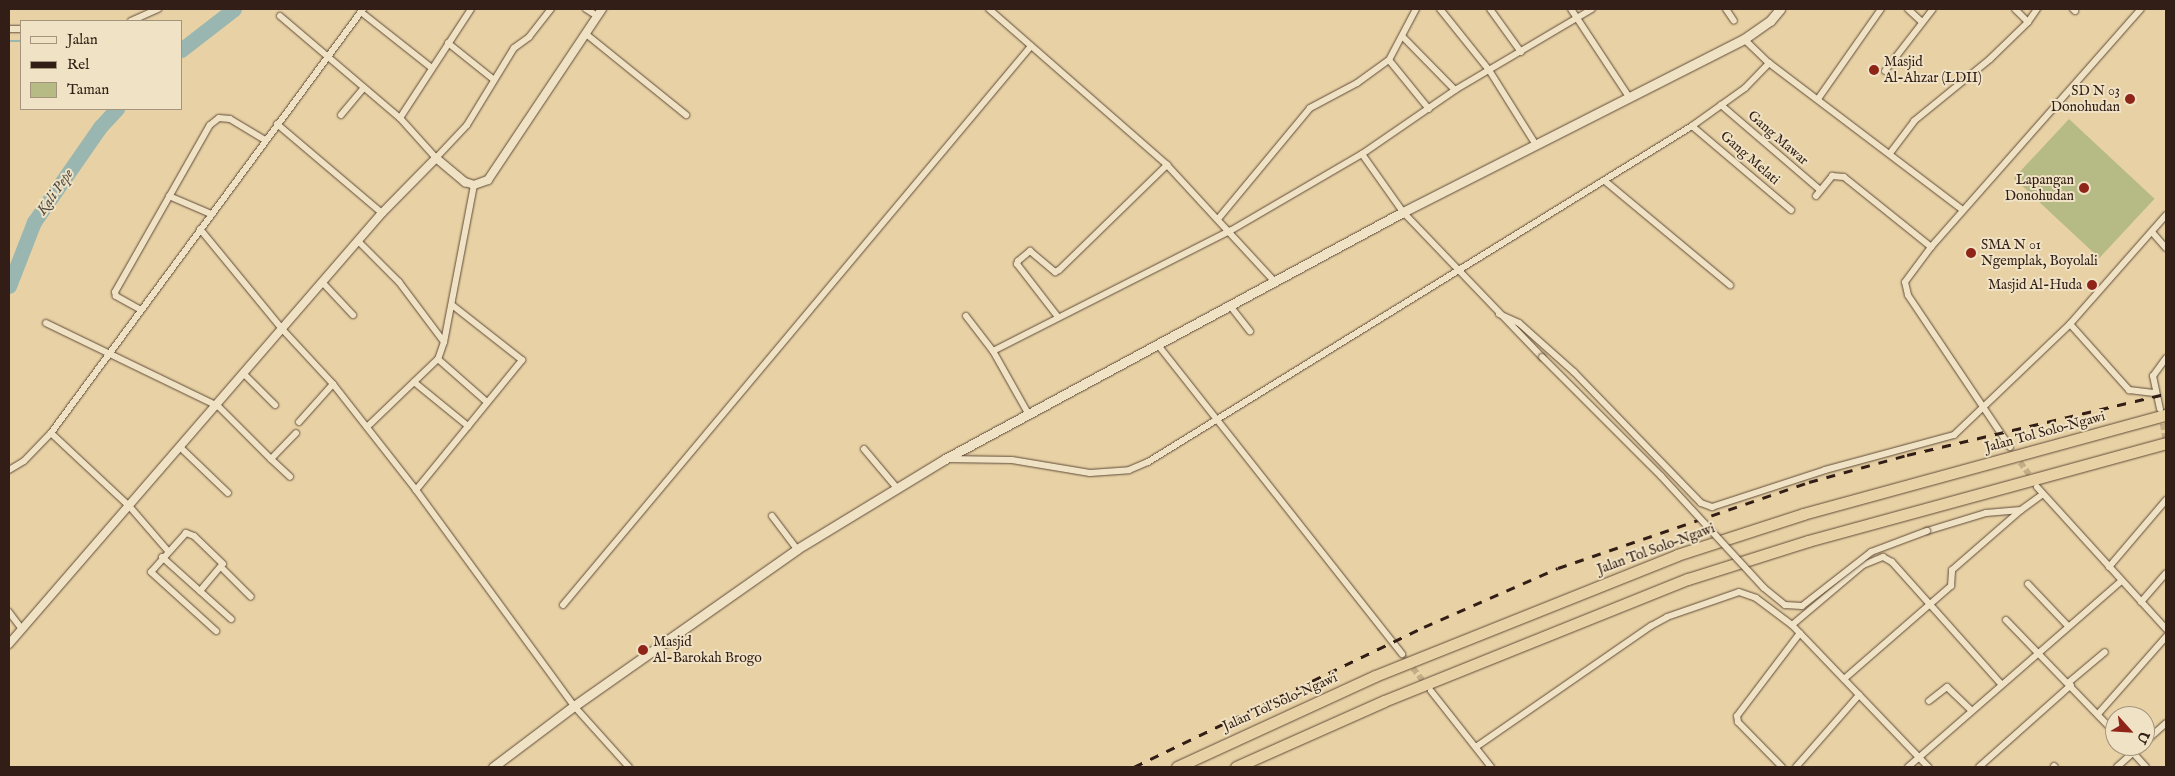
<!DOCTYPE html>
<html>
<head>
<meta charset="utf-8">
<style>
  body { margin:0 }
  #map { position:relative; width:2175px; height:776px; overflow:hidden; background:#e8d2a5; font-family:"IM FELL English",serif }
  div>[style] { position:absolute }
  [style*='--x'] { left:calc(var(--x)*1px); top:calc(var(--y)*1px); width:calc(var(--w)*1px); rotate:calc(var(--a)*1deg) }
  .green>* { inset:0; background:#b6bb86; transform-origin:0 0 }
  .stream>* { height:2.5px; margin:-1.25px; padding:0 1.25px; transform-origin:1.25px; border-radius:1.25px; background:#99b6b0 }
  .river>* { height:15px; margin:-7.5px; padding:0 7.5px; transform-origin:7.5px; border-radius:7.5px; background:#99b6b0 }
  .minor-tunnel>* { height:6px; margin-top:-3px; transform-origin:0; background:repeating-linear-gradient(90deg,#c4ae88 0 6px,transparent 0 9px) }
  .roads { filter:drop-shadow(0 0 1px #604b3a) drop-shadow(0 0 1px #604b3a) }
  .minor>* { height:6px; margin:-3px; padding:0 3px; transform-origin:3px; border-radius:3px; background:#f0e2c4 }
  .tertiary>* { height:8px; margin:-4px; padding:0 4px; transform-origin:4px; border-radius:4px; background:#f0e2c4 }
  .secondary>* { height:9px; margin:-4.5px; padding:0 4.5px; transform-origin:4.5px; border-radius:4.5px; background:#f0e2c4 }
  .motorway>* { height:11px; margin:-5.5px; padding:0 5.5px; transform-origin:5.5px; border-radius:5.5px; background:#e8d2a5 }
  .rail>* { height:2.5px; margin-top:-1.25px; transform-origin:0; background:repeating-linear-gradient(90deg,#321e16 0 9px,transparent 0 18px) }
  .bridges { filter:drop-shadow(0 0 1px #604b3a) drop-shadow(0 0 1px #604b3a) }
  .minor-bridge>* { height:6px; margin:-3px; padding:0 3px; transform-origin:3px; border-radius:3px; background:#f0e2c4 }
  .dots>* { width:14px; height:14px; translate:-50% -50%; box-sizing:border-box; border:2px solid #f0e2c4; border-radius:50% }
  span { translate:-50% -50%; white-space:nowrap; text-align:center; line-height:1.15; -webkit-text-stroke:4px #f0e2c4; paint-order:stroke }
  .poi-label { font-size:14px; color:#321e16 }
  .left { translate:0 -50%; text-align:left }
  .right { translate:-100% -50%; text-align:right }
  .street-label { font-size:14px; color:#321e16 }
  .water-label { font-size:15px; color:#514c44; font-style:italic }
  .frame { position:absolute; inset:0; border:10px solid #321e16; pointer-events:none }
  .legend { position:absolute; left:20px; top:20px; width:162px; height:90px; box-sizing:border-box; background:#f0e2c4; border:1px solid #a4947e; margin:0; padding:6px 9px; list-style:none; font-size:15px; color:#321e16 }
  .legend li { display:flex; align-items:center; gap:10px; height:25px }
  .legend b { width:25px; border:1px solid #a4947e }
  .north { position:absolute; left:2105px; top:706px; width:50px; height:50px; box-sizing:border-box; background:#f0e2c4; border:1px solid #a4947e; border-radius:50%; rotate:116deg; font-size:14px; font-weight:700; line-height:20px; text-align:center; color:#321e16 }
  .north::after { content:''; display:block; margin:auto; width:18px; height:22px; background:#8f2418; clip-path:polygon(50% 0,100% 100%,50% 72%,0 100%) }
</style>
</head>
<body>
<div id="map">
  <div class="green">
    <i style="left:2069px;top:119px;width:117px;height:81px;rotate:43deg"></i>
  </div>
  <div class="stream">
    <i style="--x:9;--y:41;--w:12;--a:0"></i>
  </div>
  <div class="river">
    <i style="--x:181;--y:50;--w:67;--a:-37.7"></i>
    <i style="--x:9;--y:286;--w:69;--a:-68.7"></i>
    <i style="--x:34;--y:222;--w:116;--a:-55.2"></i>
    <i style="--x:100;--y:127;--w:25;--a:-47"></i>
  </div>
  <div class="minor-tunnel">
    <i style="--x:2161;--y:415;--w:26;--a:79"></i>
    <i style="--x:2015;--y:455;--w:32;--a:54"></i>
    <i style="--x:1402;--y:654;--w:41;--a:52"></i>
  </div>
  <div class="roads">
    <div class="minor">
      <i style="--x:586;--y:9;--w:13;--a:32"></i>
      <i style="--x:989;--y:9;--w:237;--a:41.2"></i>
      <i style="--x:1167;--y:165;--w:158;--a:47.3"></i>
      <i style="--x:1440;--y:9;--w:78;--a:51.2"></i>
      <i style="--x:1489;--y:70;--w:89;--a:57.9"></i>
      <i style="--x:1490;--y:9;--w:53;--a:54.2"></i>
      <i style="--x:1571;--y:9;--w:105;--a:56.6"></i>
      <i style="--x:1726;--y:9;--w:14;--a:56"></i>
      <i style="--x:1908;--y:9;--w:19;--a:43"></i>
      <i style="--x:2073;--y:9;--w:3;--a:45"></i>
      <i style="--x:361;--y:12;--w:90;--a:38.3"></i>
      <i style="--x:280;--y:16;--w:157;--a:40.4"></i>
      <i style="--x:400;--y:118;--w:54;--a:48"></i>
      <i style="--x:436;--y:158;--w:45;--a:-46.8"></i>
      <i style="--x:467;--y:125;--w:90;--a:-58.6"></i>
      <i style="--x:514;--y:48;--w:19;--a:-36"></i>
      <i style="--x:529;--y:37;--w:36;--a:-52"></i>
      <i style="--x:131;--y:21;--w:30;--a:-24"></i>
      <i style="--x:2028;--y:22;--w:16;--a:-55"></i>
      <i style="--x:9;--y:29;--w:12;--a:0"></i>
      <i style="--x:586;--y:34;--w:129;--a:39"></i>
      <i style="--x:1403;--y:37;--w:74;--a:45.5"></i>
      <i style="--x:1744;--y:39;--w:35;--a:44"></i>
      <i style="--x:1769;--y:63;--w:243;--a:37.2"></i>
      <i style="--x:448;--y:43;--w:58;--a:38.7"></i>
      <i style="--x:1389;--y:60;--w:63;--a:50.8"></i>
      <i style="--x:1885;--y:71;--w:78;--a:-52.3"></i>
      <i style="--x:1818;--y:99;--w:110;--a:-55"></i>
      <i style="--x:1721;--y:105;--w:129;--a:40.6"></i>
      <i style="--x:341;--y:115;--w:35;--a:-50"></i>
      <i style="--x:400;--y:118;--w:130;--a:-56.9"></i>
      <i style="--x:277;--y:124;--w:138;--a:40.3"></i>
      <i style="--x:1692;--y:126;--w:130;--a:40.3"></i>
      <i style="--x:1891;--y:152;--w:39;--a:-53"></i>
      <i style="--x:1914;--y:121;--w:98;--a:-39.2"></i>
      <i style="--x:1990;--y:59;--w:53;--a:-44.2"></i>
      <i style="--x:2028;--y:22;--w:18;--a:-135"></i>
      <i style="--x:1362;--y:154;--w:71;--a:54.7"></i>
      <i style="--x:1403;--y:212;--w:201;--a:46.2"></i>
      <i style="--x:1605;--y:181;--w:163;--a:39.8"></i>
      <i style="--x:474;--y:185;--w:160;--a:100.8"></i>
      <i style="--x:444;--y:342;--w:18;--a:109"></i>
      <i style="--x:438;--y:359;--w:65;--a:41.3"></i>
      <i style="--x:169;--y:196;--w:46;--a:23.2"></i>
      <i style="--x:1816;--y:196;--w:26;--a:-51"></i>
      <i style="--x:1832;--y:176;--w:12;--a:5"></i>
      <i style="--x:1844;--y:177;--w:112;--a:38.8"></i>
      <i style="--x:1218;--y:219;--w:144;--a:-50.3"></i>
      <i style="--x:1310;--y:108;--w:53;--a:-28"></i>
      <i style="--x:1357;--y:83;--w:39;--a:-36"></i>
      <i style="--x:1389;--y:60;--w:58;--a:-62.1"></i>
      <i style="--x:200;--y:229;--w:131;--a:50.6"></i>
      <i style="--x:283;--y:330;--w:74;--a:47.2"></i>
      <i style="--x:333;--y:384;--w:135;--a:51.9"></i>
      <i style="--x:416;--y:490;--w:268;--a:53.8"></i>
      <i style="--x:574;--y:706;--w:82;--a:48"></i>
      <i style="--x:2152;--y:232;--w:21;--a:49"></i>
      <i style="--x:359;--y:242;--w:57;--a:45"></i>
      <i style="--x:399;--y:282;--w:75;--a:53.1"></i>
      <i style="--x:323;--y:283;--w:44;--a:46.8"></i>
      <i style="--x:1231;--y:307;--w:31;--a:52"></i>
      <i style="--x:141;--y:310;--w:29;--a:-151"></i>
      <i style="--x:116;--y:296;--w:4;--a:-104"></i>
      <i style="--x:115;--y:292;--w:192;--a:-60.4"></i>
      <i style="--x:210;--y:125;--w:11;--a:-38"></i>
      <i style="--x:219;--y:118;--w:11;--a:5"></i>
      <i style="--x:230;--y:119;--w:41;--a:31"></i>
      <i style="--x:1499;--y:314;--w:22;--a:24"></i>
      <i style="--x:1519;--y:323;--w:74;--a:41.7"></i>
      <i style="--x:1574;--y:372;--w:182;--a:45.9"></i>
      <i style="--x:1701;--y:503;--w:12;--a:20"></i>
      <i style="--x:1712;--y:507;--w:119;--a:-18.1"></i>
      <i style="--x:1825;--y:470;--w:134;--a:-15.2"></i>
      <i style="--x:1954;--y:435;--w:161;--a:-43.7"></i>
      <i style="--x:2070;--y:324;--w:145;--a:-48.6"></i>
      <i style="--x:966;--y:316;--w:44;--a:52.4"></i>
      <i style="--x:993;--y:351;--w:71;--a:60.6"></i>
      <i style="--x:1058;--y:317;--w:67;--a:-127.7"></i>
      <i style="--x:1017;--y:264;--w:3;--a:-72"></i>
      <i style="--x:1018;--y:261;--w:16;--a:-40"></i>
      <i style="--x:1030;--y:251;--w:33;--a:40"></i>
      <i style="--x:1055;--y:272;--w:4;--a:-27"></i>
      <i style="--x:1059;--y:270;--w:151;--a:-44.2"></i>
      <i style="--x:46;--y:323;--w:191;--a:25.8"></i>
      <i style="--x:218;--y:406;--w:75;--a:45"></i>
      <i style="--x:271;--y:459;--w:36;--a:-46"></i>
      <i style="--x:2070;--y:324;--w:89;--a:48.2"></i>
      <i style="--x:2129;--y:390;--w:25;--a:7"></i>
      <i style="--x:1158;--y:345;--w:394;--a:51.7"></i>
      <i style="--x:993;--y:351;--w:266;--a:-26.9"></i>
      <i style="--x:1230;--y:231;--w:153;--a:-30.3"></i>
      <i style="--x:1362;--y:154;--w:113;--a:-34.5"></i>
      <i style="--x:1455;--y:90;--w:159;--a:-30.6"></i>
      <i style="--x:244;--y:374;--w:44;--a:45"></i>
      <i style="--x:414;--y:382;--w:70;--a:39.2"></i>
      <i style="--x:2160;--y:409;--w:34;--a:-102"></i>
      <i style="--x:2153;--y:376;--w:22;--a:-54"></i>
      <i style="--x:299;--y:422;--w:51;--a:-48.2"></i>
      <i style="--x:367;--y:427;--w:98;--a:-43.8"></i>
      <i style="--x:51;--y:433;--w:108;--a:43.1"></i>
      <i style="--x:130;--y:507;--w:58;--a:49.2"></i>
      <i style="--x:2010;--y:447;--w:183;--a:-123.9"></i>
      <i style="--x:1908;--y:295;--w:13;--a:-103"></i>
      <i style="--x:1905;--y:282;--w:44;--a:-53.4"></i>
      <i style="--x:1931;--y:247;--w:317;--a:-48.6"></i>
      <i style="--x:181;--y:448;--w:65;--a:43.8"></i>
      <i style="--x:864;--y:449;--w:51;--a:49.8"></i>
      <i style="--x:271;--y:459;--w:26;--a:43"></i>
      <i style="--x:947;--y:459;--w:65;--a:0.9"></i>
      <i style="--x:1012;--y:460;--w:79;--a:9.5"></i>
      <i style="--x:1090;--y:473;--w:39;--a:-4"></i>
      <i style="--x:1129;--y:470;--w:21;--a:-23"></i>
      <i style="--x:1148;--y:462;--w:639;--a:-31.7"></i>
      <i style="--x:1692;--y:126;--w:65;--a:-35.6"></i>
      <i style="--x:1745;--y:88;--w:35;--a:-46"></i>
      <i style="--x:9;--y:470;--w:17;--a:-31"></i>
      <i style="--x:24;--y:461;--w:39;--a:-46"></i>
      <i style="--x:51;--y:433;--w:526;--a:-53.65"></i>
      <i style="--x:2037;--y:487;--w:192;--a:47.7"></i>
      <i style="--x:416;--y:490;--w:168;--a:-50.8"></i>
      <i style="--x:522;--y:360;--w:89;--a:-141.8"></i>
      <i style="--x:772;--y:516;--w:41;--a:52.9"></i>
      <i style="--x:1927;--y:531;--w:62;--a:-17"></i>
      <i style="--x:1986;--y:513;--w:35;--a:-5"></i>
      <i style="--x:2021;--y:510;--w:27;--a:-36"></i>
      <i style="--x:162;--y:557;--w:93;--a:41.9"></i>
      <i style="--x:221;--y:567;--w:42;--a:45"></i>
      <i style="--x:2109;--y:567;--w:88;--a:-49.6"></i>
      <i style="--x:2028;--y:584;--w:58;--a:46.4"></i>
      <i style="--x:200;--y:591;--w:35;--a:-50"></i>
      <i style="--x:223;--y:564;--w:40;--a:-136"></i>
      <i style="--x:194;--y:536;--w:9;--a:-159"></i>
      <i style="--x:186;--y:533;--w:52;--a:131.9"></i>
      <i style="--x:151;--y:572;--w:88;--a:42.2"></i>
      <i style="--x:2141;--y:602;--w:38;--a:-49"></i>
      <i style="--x:563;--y:605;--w:729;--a:-50.06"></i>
      <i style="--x:9;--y:612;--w:21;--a:53"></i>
      <i style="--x:2006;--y:620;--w:157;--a:46"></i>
      <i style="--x:1792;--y:625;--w:93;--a:-40.2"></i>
      <i style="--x:1863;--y:565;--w:22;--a:-22"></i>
      <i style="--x:1883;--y:557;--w:10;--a:29"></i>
      <i style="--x:1892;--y:562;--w:164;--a:48.2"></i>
      <i style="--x:1844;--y:679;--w:142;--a:-41"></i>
      <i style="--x:1951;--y:586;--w:16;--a:-86"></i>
      <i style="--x:1952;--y:570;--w:91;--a:-41"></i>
      <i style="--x:2068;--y:683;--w:48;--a:-40"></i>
      <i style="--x:1431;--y:691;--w:97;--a:51.7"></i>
      <i style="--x:1929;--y:701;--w:23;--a:-38"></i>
      <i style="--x:1947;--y:687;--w:33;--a:44"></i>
      <i style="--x:2098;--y:714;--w:103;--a:-48.6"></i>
      <i style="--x:2145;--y:742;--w:28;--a:-42"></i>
      <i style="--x:2127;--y:746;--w:28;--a:48"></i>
      <i style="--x:1476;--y:747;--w:213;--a:-34.7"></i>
      <i style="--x:1651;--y:626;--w:18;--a:-29"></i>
      <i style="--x:1667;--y:617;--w:76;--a:-19.1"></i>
      <i style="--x:1739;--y:592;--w:18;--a:19"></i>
      <i style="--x:1756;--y:598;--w:45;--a:36.9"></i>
      <i style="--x:1792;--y:625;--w:197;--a:46.2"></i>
      <i style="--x:2054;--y:766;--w:1;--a:45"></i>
      <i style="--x:1782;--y:767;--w:63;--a:-134.4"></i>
      <i style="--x:1738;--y:722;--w:6;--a:-99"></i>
      <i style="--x:1737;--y:716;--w:104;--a:-52.8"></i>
      <i style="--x:1796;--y:767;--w:96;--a:-48.8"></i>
      <i style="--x:1908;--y:767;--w:283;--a:-41.1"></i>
      <i style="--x:1979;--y:767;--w:123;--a:-41.7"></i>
      <i style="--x:2117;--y:767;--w:31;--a:-42"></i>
    </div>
    <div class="tertiary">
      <i style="--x:9;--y:644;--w:570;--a:-49.13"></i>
      <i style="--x:382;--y:213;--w:77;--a:-45.5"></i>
      <i style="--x:436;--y:158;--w:38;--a:40"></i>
      <i style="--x:465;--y:182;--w:9;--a:18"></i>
      <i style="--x:474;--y:185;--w:15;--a:-20"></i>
      <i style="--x:488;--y:180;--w:206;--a:-56.3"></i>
    </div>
    <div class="secondary">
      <i style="--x:493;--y:767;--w:101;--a:-37"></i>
      <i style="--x:574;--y:706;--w:273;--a:-35.1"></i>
      <i style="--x:797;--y:549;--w:173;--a:-31.3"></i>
      <i style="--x:945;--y:459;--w:520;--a:-28.34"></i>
      <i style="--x:1403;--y:212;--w:382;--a:-26.9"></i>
      <i style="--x:1744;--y:39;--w:32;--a:-35"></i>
      <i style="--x:1770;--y:21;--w:16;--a:-50"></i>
    </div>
    <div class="motorway">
      <i style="--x:1177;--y:767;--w:218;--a:-24.7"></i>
      <i style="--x:1375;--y:676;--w:325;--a:-21.8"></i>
      <i style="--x:1677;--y:555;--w:133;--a:-18"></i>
      <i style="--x:1803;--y:514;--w:376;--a:-15.3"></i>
      <i style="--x:1236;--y:767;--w:162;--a:-24"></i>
      <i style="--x:1384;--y:701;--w:328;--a:-21.9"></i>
      <i style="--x:1688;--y:579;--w:126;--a:-17.6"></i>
      <i style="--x:1808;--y:541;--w:371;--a:-15.3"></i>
    </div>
  </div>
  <div class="rail">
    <i style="--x:1134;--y:767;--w:322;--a:-25.8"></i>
    <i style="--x:1424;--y:627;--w:146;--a:-23.8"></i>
    <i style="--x:1558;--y:568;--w:265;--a:-18.9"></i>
    <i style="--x:1809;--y:482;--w:102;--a:-15.4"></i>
    <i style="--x:1907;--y:455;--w:266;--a:-13.3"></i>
  </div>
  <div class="bridges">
    <div class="minor-bridge">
      <i style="--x:1542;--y:357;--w:168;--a:45"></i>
      <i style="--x:1661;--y:476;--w:152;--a:47.4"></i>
      <i style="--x:1764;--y:588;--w:27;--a:39"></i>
      <i style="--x:1785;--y:605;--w:17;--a:3"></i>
      <i style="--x:1802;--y:606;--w:88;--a:-38"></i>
      <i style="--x:1871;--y:552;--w:60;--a:-20.6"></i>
    </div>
  </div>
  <div class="dots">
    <i style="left:1874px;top:70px;background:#8f2418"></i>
    <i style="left:2130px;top:99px;background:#8f2418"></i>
    <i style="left:2084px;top:188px;background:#8f2418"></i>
    <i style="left:1971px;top:253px;background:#8f2418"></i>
    <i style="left:2092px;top:285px;background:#8f2418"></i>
    <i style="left:643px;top:650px;background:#8f2418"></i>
  </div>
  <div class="poi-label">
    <span class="left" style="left:1884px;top:70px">Masjid<br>Al-Ahzar (LDII)</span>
    <span class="right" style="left:2120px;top:99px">SD N 03<br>Donohudan</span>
    <span class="right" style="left:2074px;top:188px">Lapangan<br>Donohudan</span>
    <span class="left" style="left:1981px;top:253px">SMA N 01<br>Ngemplak, Boyolali</span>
    <span class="right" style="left:2082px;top:285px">Masjid Al-Huda</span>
    <span class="left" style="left:653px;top:650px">Masjid<br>Al-Barokah Brogo</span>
  </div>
  <div class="street-label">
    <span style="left:1778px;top:138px;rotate:41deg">Gang Mawar</span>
    <span style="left:1750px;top:158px;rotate:41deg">Gang Melati</span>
    <span style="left:2045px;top:432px;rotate:-15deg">Jalan Tol Solo–Ngawi</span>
    <span style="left:1656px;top:549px;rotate:-20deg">Jalan Tol Solo–Ngawi</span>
    <span style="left:1280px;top:702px;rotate:-24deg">Jalan Tol Solo–Ngawi</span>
  </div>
  <div class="water-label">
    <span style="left:55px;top:192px;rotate:-55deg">Kali Pepe</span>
  </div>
  <div class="frame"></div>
  <ul class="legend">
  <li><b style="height:6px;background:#f0e2c4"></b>Jalan</li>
  <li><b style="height:6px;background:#321e16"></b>Rel</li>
  <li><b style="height:14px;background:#b6bb86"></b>Taman</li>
  </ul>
  <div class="north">U</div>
</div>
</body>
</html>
